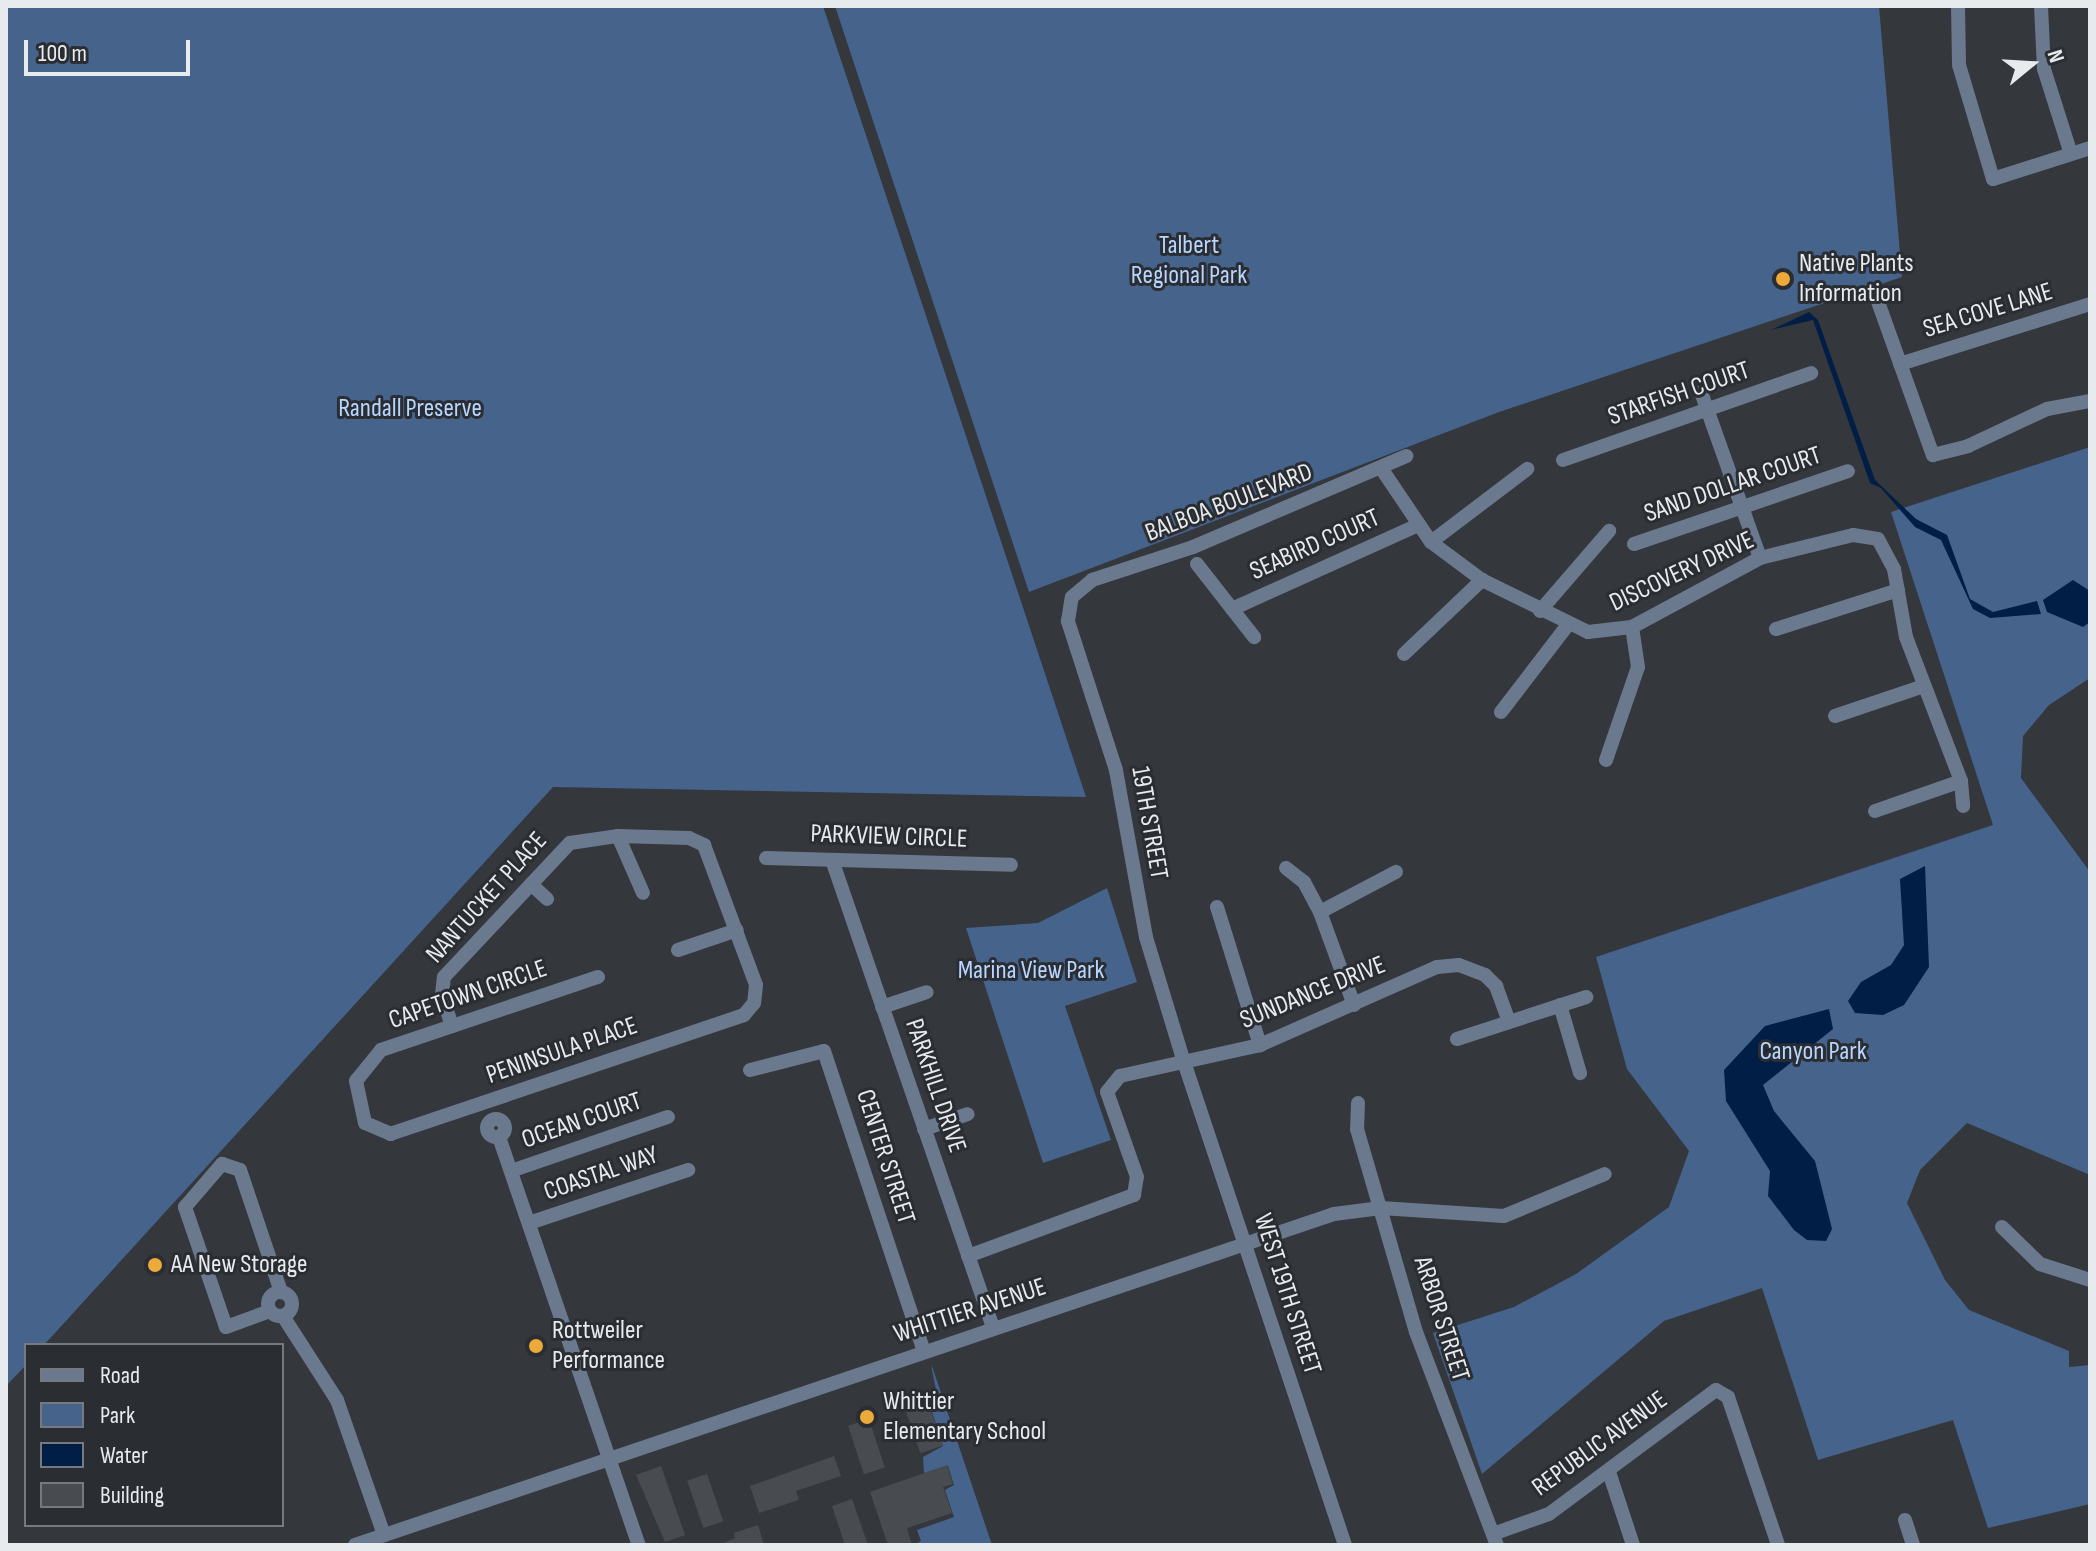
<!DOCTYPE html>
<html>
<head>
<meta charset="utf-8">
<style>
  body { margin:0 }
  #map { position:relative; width:2096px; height:1551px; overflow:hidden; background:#34373c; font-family:"Sofia Sans Condensed",sans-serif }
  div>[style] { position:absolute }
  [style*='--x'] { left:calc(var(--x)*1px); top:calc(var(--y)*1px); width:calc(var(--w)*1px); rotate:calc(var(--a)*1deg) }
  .green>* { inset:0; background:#46638b }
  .water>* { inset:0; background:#011f46 }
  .building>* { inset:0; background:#484c51; transform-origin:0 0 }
  .minor>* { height:14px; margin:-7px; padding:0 7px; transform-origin:7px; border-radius:7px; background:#6a798e }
  .minor>.ring { margin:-7px; padding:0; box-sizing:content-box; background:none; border:14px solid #6a798e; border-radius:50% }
  .dots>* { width:22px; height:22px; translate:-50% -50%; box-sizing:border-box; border:4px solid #2a2d32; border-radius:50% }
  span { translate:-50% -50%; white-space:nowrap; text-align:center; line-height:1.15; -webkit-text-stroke:6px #2a2d32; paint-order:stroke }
  .park-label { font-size:26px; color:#b6d5ff }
  .poi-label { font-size:26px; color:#e8ebee }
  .left { translate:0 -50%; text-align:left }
  .street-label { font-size:26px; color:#e8ebee }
  .frame { position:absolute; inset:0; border:8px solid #e8ebee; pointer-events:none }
  .legend { position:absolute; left:24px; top:1343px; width:260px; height:184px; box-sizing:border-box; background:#2a2d32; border:2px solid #76797d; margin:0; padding:10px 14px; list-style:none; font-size:24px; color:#e8ebee }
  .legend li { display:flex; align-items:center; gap:16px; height:40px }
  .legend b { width:40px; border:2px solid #76797d }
  .north { position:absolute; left:1992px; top:24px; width:80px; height:80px; -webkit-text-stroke:6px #2a2d32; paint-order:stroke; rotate:72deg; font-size:22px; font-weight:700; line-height:32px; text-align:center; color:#e8ebee }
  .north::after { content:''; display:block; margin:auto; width:28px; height:36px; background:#e8ebee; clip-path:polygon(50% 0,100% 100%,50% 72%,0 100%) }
  .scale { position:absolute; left:24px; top:40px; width:166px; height:36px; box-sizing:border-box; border:4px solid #e8ebee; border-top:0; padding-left:10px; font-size:24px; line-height:28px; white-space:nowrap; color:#e8ebee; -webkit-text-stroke:6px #2a2d32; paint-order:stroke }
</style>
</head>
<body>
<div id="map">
  <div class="green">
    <i style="clip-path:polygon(6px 6px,823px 6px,1086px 797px,553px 787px,44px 1345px,26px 1345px,26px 1365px,6px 1386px)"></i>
    <i style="clip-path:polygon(835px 6px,1879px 6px,1902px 277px,1499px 412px,1029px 592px)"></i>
    <i style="clip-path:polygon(2090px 447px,2090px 678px,2049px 705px,2023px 736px,2021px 778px,2090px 872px,2090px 1175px,1967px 1123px,1920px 1170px,1907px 1203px,1945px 1280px,1969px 1310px,2069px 1351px,2069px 1367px,2090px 1365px,2090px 1504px,1988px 1528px,1953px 1420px,1818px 1460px,1762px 1288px,1664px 1321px,1482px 1474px,1433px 1333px,1514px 1307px,1576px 1274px,1669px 1207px,1689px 1151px,1627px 1069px,1596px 957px,1993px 825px,1891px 512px)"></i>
    <i style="clip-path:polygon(1107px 888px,1137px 982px,1065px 1006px,1111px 1140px,1043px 1163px,966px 928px,1038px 923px)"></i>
    <i style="clip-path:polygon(931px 1365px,933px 1369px,992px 1545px,913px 1545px,921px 1541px,917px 1530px,954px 1517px,945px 1490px,954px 1485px,948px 1466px,924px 1473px,923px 1457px,943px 1446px,928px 1399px,936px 1390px)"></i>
  </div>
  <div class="water">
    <i style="clip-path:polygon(1809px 312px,1818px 320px,1875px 480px,1916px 519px,1947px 535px,1970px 599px,1993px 612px,2037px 601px,2041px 614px,1990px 618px,1973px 609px,1941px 540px,1915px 527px,1881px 488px,1870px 483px,1813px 320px,1771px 330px)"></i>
    <i style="clip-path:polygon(2073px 580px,2090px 591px,2090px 622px,2083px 627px,2047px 612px,2043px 600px)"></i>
    <i style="clip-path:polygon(1925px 866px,1929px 967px,1904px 1005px,1883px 1015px,1855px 1013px,1848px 1001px,1861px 982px,1891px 965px,1904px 945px,1900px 879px)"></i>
    <i style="clip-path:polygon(1829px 1009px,1833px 1029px,1763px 1085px,1774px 1111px,1815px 1161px,1832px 1229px,1826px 1241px,1807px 1240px,1794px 1230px,1768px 1196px,1770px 1171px,1726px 1101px,1724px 1070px,1765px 1026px)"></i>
  </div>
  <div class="building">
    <i style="left:928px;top:1402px;width:46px;height:24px;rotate:71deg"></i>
    <i style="left:869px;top:1419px;width:51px;height:22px;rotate:72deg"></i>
    <i style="clip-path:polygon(834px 1456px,841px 1476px,796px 1491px,799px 1500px,759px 1513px,750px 1486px)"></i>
    <i style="clip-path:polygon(947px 1465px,953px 1484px,943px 1487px,952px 1513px,907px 1528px,912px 1545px,888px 1545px,870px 1492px)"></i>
    <i style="clip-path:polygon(661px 1466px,685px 1535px,665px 1542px,636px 1475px)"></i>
    <i style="left:707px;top:1474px;width:50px;height:21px;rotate:71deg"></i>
    <i style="clip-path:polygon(852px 1499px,868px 1545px,845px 1545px,832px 1506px)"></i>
    <i style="clip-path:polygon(758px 1525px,764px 1545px,719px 1545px,735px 1538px,734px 1533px)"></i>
  </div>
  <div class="minor">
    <i style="--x:1958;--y:6;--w:59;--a:89"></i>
    <i style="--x:1959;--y:65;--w:119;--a:73.4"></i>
    <i style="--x:1993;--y:179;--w:102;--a:-17.7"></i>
    <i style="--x:2041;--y:6;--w:63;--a:87.3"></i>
    <i style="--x:2044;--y:69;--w:89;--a:72.4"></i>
    <i style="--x:1877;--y:299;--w:166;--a:70.3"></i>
    <i style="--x:1933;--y:455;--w:36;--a:-14"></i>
    <i style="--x:1968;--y:446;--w:87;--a:-25.1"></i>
    <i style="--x:2047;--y:409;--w:44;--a:-10.5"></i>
    <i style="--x:1900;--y:364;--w:199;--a:-17.5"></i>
    <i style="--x:1701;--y:392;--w:176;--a:70.4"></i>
    <i style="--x:1563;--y:460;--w:263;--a:-19.3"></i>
    <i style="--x:1381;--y:468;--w:89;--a:56"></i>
    <i style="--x:1431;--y:542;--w:64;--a:36.7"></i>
    <i style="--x:1482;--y:580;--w:118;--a:26.1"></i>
    <i style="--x:1588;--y:632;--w:44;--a:-6.5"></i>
    <i style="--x:1632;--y:627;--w:145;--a:-28.3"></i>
    <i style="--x:1760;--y:558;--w:96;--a:-13.9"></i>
    <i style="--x:1853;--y:535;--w:25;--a:9"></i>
    <i style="--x:1878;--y:539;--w:34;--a:62"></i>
    <i style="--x:1894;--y:569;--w:69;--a:80"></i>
    <i style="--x:1906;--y:637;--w:154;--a:69.1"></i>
    <i style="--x:1961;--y:781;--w:25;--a:85"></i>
    <i style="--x:1431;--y:542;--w:121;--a:-37.2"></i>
    <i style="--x:1634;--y:544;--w:226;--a:-18.8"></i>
    <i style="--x:1197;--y:564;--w:93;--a:52"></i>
    <i style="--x:1232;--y:609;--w:204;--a:-24.3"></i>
    <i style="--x:1540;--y:611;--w:106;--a:-49.2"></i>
    <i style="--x:1776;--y:629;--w:128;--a:-17.7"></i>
    <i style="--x:1404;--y:654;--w:108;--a:-43.5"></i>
    <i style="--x:1501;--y:712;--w:108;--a:-52.5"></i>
    <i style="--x:1835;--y:716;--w:91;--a:-18.6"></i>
    <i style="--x:1606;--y:760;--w:98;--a:-71"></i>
    <i style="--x:1638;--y:667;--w:40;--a:-98.5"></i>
    <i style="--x:1875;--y:811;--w:91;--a:-19.2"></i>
    <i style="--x:618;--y:836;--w:62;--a:66.3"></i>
    <i style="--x:766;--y:858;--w:245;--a:1.6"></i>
    <i style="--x:832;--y:860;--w:495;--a:71"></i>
    <i style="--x:1286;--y:868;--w:23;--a:38"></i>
    <i style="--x:1304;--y:882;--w:34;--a:62"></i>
    <i style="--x:1320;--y:912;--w:99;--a:69.9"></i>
    <i style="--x:531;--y:884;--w:22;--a:43"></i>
    <i style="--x:1217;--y:907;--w:145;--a:72.7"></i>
    <i style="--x:1320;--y:912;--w:86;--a:-27.8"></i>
    <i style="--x:678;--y:950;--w:62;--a:-18.7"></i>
    <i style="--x:1560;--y:1005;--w:71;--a:73.6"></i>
    <i style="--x:882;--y:1007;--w:47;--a:-18.4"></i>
    <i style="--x:452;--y:1026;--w:33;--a:-108"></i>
    <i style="--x:442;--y:995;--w:18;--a:-84"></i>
    <i style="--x:444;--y:977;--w:184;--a:-46.8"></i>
    <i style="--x:570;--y:843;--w:49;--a:-8.3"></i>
    <i style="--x:618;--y:836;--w:71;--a:1.6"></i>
    <i style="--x:689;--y:838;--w:17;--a:25"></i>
    <i style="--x:704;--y:845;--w:149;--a:69.6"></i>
    <i style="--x:756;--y:985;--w:18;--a:96"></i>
    <i style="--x:754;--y:1003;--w:16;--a:130"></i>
    <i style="--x:744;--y:1015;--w:373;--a:161.4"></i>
    <i style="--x:391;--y:1134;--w:28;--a:-157"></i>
    <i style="--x:365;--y:1123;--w:43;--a:-102.1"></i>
    <i style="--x:356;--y:1081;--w:40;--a:-51"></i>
    <i style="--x:381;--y:1050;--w:229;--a:-18.6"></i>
    <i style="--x:1457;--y:1039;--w:136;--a:-18"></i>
    <i style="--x:750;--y:1070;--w:76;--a:-14.4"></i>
    <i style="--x:824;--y:1051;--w:316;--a:71.6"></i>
    <i style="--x:1358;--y:1103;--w:26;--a:92"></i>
    <i style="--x:1357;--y:1129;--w:211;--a:73.8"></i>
    <i style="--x:1416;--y:1332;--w:228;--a:69.2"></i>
    <i class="ring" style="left:487px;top:1119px;width:4px;height:4px"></i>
    <i style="--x:924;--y:1129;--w:46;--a:-18.8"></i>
    <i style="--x:499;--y:1137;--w:431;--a:71.1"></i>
    <i style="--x:511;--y:1171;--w:166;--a:-19"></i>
    <i style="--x:529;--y:1223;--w:168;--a:-18.4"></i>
    <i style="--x:2002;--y:1227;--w:53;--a:44.2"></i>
    <i style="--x:2040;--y:1264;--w:52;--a:17.7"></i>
    <i style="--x:968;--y:1256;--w:177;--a:-20.2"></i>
    <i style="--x:1134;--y:1195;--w:18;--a:-81"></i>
    <i style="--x:1137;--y:1177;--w:90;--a:-109.4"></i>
    <i style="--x:1107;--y:1092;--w:21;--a:-51"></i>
    <i style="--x:1120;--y:1076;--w:143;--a:-12.5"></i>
    <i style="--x:1260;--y:1045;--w:193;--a:-23.8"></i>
    <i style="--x:1437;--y:967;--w:22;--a:-5"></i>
    <i style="--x:1459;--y:965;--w:28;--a:21"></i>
    <i style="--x:1485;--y:975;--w:16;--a:45"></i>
    <i style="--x:1496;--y:986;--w:38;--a:70"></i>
    <i class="ring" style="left:268px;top:1292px;width:10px;height:10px"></i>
    <i style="--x:270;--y:1311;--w:47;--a:160"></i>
    <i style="--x:226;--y:1327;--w:127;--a:-108.9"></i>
    <i style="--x:185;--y:1207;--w:57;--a:-49.3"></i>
    <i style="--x:222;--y:1164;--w:19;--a:18"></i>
    <i style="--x:240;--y:1170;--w:129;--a:71.4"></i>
    <i style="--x:283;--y:1316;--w:100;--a:57.3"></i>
    <i style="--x:337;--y:1400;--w:143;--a:70.8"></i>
    <i style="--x:1609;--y:1472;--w:77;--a:71.8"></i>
    <i style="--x:1905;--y:1520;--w:26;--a:72"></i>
    <i style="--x:1493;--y:1534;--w:59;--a:-19.7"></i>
    <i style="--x:1549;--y:1514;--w:208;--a:-36.6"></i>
    <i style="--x:1716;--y:1390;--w:14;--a:30"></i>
    <i style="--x:1728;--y:1397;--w:156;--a:71.3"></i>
    <i style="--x:355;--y:1545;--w:1033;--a:-18.68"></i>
    <i style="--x:1334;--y:1214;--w:47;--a:-7.3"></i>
    <i style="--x:1381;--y:1208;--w:123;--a:3.7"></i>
    <i style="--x:1504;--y:1216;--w:109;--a:-22.6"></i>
    <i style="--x:1345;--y:1545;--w:512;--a:-108.43"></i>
    <i style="--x:1183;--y:1059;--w:127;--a:-106.9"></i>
    <i style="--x:1146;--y:937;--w:170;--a:-100.2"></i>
    <i style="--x:1116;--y:770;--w:157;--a:-107.9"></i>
    <i style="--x:1068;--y:621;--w:24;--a:-81"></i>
    <i style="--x:1072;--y:597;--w:26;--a:-40"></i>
    <i style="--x:1092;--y:580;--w:106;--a:-18.1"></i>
    <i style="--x:1193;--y:547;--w:232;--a:-23.1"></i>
  </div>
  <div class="dots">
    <i style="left:1783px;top:279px;background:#ebaa39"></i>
    <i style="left:155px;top:1265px;background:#ebaa39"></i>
    <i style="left:536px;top:1346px;background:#ebaa39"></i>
    <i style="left:867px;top:1417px;background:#ebaa39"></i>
  </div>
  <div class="park-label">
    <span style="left:1189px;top:261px">Talbert<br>Regional Park</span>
    <span style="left:410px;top:409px">Randall Preserve</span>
    <span style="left:1031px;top:971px">Marina View Park</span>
    <span style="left:1813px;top:1052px">Canyon Park</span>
  </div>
  <div class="poi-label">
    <span class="left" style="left:1799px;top:279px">Native Plants<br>Information</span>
    <span class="left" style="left:171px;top:1265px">AA New Storage</span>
    <span class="left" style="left:552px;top:1346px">Rottweiler<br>Performance</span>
    <span class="left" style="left:883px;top:1417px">Whittier<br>Elementary School</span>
  </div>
  <div class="street-label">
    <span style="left:1988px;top:311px;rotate:-17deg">SEA COVE LANE</span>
    <span style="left:1679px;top:394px;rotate:-19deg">STARFISH COURT</span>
    <span style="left:1733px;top:485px;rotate:-19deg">SAND DOLLAR COURT</span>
    <span style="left:1229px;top:503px;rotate:-21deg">BALBOA BOULEVARD</span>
    <span style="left:1315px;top:545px;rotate:-24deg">SEABIRD COURT</span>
    <span style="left:1682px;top:572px;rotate:-25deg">DISCOVERY DRIVE</span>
    <span style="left:1149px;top:823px;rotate:80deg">19TH STREET</span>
    <span style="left:889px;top:837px;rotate:2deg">PARKVIEW CIRCLE</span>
    <span style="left:487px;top:898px;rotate:-48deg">NANTUCKET PLACE</span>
    <span style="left:1313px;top:993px;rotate:-22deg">SUNDANCE DRIVE</span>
    <span style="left:468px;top:995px;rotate:-19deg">CAPETOWN CIRCLE</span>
    <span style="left:562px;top:1051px;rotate:-19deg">PENINSULA PLACE</span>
    <span style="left:935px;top:1086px;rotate:71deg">PARKHILL DRIVE</span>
    <span style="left:582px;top:1121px;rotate:-19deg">OCEAN COURT</span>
    <span style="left:885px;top:1157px;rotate:72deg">CENTER STREET</span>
    <span style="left:601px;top:1174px;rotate:-19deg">COASTAL WAY</span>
    <span style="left:1287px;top:1294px;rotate:72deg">WEST 19TH STREET</span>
    <span style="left:970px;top:1311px;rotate:-18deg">WHITTIER AVENUE</span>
    <span style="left:1441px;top:1319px;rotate:72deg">ARBOR STREET</span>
    <span style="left:1600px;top:1444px;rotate:-36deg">REPUBLIC AVENUE</span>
  </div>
  <div class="frame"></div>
  <ul class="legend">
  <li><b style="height:10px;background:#6a798e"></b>Road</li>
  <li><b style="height:22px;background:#46638b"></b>Park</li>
  <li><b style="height:22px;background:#011f46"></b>Water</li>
  <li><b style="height:22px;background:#484c51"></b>Building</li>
  </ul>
  <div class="north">N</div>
  <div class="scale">100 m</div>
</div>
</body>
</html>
